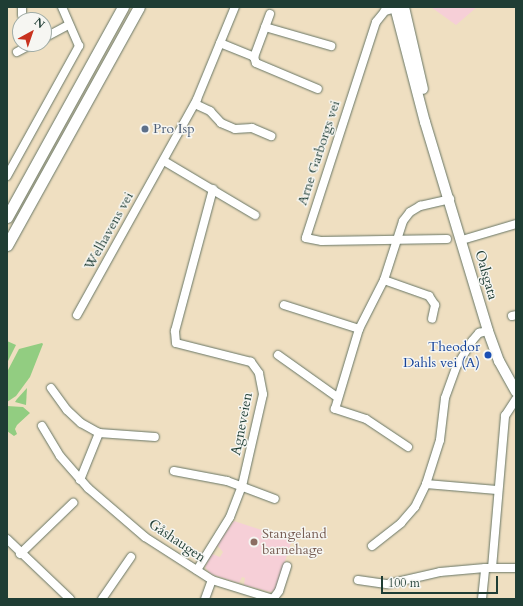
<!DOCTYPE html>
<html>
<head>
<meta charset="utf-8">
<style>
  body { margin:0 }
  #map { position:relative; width:523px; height:606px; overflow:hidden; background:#efdfc1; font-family:Cardo,serif }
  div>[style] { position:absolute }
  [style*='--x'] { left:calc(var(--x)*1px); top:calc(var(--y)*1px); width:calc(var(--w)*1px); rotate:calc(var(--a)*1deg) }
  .built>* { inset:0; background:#f6cfd7 }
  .green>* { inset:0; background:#92cd81 }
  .roads { filter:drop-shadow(0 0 1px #687665) drop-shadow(0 0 1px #687665) }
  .minor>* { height:8px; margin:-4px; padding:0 4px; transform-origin:4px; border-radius:4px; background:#fff }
  .major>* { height:10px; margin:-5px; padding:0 5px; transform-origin:5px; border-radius:5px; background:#fff }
  .highway>* { height:11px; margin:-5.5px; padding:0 5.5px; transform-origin:5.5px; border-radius:5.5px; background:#fff }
  .dots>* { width:11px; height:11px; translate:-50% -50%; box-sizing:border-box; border:2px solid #f6f6f2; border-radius:50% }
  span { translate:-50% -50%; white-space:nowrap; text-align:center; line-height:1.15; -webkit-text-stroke:3px #f6f6f2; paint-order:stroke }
  .service-label { font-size:14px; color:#4e5e75 }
  .left { translate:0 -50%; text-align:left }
  .street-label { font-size:14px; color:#1f3d34 }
  .transit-label { font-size:14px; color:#164399 }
  .right { translate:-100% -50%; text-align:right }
  .education-label { font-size:14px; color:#785e54 }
  .frame { position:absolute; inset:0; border:8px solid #1f3d34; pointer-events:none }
  .north { position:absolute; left:12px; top:12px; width:40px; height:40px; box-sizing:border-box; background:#f6f6f2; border:1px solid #a0aca6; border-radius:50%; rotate:40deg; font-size:11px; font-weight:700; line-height:16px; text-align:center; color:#1f3d34 }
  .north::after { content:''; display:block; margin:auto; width:14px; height:18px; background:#c8321e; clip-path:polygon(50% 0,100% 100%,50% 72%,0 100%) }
  .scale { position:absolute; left:381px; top:576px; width:117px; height:18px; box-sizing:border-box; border:2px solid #1f3d34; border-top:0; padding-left:5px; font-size:12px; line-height:14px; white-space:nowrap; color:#1f3d34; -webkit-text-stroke:3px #f6f6f2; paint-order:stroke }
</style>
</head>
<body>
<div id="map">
  <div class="built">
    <i style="clip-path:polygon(431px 7px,477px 7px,456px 25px)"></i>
    <i style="clip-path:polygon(234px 521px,292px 540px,276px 589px,271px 592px,244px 585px,245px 578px,242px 577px,239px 583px,211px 574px,205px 567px,212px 554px,220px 557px,223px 552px,217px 545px)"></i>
  </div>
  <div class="green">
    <i style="clip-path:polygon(7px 341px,16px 345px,7px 363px)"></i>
    <i style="clip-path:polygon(42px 343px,43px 344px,30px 377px,16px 396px,7px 402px,7px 372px,19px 349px)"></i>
    <i style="clip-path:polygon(27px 388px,26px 405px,15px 402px,17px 399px)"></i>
    <i style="clip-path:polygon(7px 406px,23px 407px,30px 413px,17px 425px,15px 429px,17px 434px,14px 436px,7px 431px)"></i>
  </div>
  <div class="roads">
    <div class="minor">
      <i style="--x:22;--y:7;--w:8;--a:90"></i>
      <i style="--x:400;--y:7;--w:16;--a:165"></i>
      <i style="--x:385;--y:11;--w:14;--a:129"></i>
      <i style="--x:376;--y:22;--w:227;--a:108"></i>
      <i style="--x:306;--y:238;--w:16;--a:11"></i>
      <i style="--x:322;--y:241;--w:125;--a:-0.9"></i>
      <i style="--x:270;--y:14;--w:46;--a:110.4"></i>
      <i style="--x:254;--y:57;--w:6;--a:72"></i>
      <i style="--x:256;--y:63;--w:67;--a:22.8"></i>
      <i style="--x:265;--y:27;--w:69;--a:16.1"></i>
      <i style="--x:44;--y:38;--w:27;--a:-28"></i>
      <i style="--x:220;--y:43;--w:37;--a:22"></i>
      <i style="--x:17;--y:52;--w:17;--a:-28"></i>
      <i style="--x:195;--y:104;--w:17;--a:25"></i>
      <i style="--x:210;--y:111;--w:16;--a:47"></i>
      <i style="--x:221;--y:123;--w:15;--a:23"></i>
      <i style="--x:235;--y:129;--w:17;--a:-3"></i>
      <i style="--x:252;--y:128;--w:21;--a:23"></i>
      <i style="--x:164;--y:161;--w:106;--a:30.7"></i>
      <i style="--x:7;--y:176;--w:149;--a:-61"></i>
      <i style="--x:79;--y:46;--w:43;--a:-113.6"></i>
      <i style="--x:462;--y:240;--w:56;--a:-16.5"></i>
      <i style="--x:384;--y:280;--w:48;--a:19.6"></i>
      <i style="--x:429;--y:296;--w:11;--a:56"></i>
      <i style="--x:435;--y:305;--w:14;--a:102"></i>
      <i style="--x:284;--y:305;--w:79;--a:17.7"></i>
      <i style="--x:77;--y:315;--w:247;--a:-60.9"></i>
      <i style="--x:197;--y:99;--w:100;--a:-67.6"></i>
      <i style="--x:512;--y:316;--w:4;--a:-14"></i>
      <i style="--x:278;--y:355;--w:72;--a:35.4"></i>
      <i style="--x:51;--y:388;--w:27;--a:54"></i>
      <i style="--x:67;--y:410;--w:19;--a:43"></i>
      <i style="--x:81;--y:423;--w:21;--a:29"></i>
      <i style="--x:99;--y:433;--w:56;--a:4.1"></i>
      <i style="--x:42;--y:426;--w:35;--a:59"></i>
      <i style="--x:60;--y:456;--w:43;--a:48.8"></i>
      <i style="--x:88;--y:488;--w:75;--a:40.7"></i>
      <i style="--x:145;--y:537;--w:80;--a:32.7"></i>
      <i style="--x:212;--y:580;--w:64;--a:17.3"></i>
      <i style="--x:273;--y:599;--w:10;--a:-53"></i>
      <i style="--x:279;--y:591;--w:26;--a:-72"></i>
      <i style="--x:408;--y:447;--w:50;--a:-146.3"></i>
      <i style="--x:366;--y:419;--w:33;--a:-162"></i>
      <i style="--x:335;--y:409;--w:84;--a:-73.3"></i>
      <i style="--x:359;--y:329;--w:55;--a:-63"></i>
      <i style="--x:384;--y:280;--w:62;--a:-72.1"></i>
      <i style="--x:403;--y:221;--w:11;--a:-52"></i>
      <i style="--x:410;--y:212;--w:12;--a:-31"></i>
      <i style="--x:420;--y:206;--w:31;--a:-13"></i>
      <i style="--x:174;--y:471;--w:54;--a:10.7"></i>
      <i style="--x:227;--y:481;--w:51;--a:20.6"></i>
      <i style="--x:80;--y:480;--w:51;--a:-68"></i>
      <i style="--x:426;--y:484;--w:71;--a:4.8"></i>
      <i style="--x:7;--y:539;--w:87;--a:43.6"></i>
      <i style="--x:372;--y:546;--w:37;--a:-38"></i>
      <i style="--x:401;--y:523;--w:21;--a:-49"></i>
      <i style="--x:415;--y:507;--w:25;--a:-64"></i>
      <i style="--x:426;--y:484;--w:46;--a:-72.3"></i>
      <i style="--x:440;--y:440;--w:42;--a:-83.2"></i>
      <i style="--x:445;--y:398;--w:33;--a:-70"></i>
      <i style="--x:456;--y:367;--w:31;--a:-58"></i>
      <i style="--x:472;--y:341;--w:11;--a:-49"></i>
      <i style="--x:479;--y:333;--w:9;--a:-13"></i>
      <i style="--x:20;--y:554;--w:74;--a:-43.9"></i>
      <i style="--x:492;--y:568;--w:153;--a:-85.1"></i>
      <i style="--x:505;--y:416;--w:20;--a:-57"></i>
      <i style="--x:197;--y:570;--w:62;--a:-58.1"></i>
      <i style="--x:230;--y:517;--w:33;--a:-69"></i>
      <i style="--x:242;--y:486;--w:94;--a:-77.1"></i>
      <i style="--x:263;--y:394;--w:21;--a:-101"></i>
      <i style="--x:259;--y:373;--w:14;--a:-126"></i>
      <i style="--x:251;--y:362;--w:77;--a:-165.8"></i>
      <i style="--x:176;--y:343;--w:12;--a:-95"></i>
      <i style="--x:175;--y:331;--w:147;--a:-75"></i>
      <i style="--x:358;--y:580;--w:30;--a:8"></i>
      <i style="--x:388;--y:584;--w:53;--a:-13"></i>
      <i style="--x:440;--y:572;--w:45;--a:-5.1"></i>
      <i style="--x:485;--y:568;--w:31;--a:0"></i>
      <i style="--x:102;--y:599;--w:51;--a:-55.4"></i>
      <i style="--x:205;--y:599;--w:20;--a:-70"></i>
      <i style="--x:482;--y:599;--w:31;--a:-84"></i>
    </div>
    <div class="major">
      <i style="--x:395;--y:7;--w:119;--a:75.4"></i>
      <i style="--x:425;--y:122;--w:218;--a:73.2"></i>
      <i style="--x:488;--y:331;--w:32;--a:70"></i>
      <i style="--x:499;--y:361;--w:35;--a:61"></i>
      <i style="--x:404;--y:7;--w:84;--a:77"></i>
    </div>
    <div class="highway">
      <i style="--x:7;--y:217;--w:240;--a:-61.1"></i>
      <i style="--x:7;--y:245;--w:272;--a:-61"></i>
    </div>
  </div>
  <div class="dots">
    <i style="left:145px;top:129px;background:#5c6f8a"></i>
    <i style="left:488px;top:355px;background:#1a4fb4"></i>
    <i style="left:254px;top:542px;background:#8d6e63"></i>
  </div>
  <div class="service-label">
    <span class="left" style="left:153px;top:129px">Pro Isp</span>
  </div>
  <div class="street-label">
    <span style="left:319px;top:153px;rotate:-72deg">Arne Garborgs vei</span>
    <span style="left:109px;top:231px;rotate:-61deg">Welhavens vei</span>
    <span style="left:486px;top:275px;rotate:74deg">Oalsgata</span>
    <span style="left:242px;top:424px;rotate:-79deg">Agneveien</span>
    <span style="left:177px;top:541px;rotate:34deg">Gåshaugen</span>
  </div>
  <div class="transit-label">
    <span class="right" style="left:480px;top:355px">Theodor<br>Dahls vei (A)</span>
  </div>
  <div class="education-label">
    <span class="left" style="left:262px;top:542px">Stangeland<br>barnehage</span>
  </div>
  <div class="frame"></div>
  <div class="north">N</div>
  <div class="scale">100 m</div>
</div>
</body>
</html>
